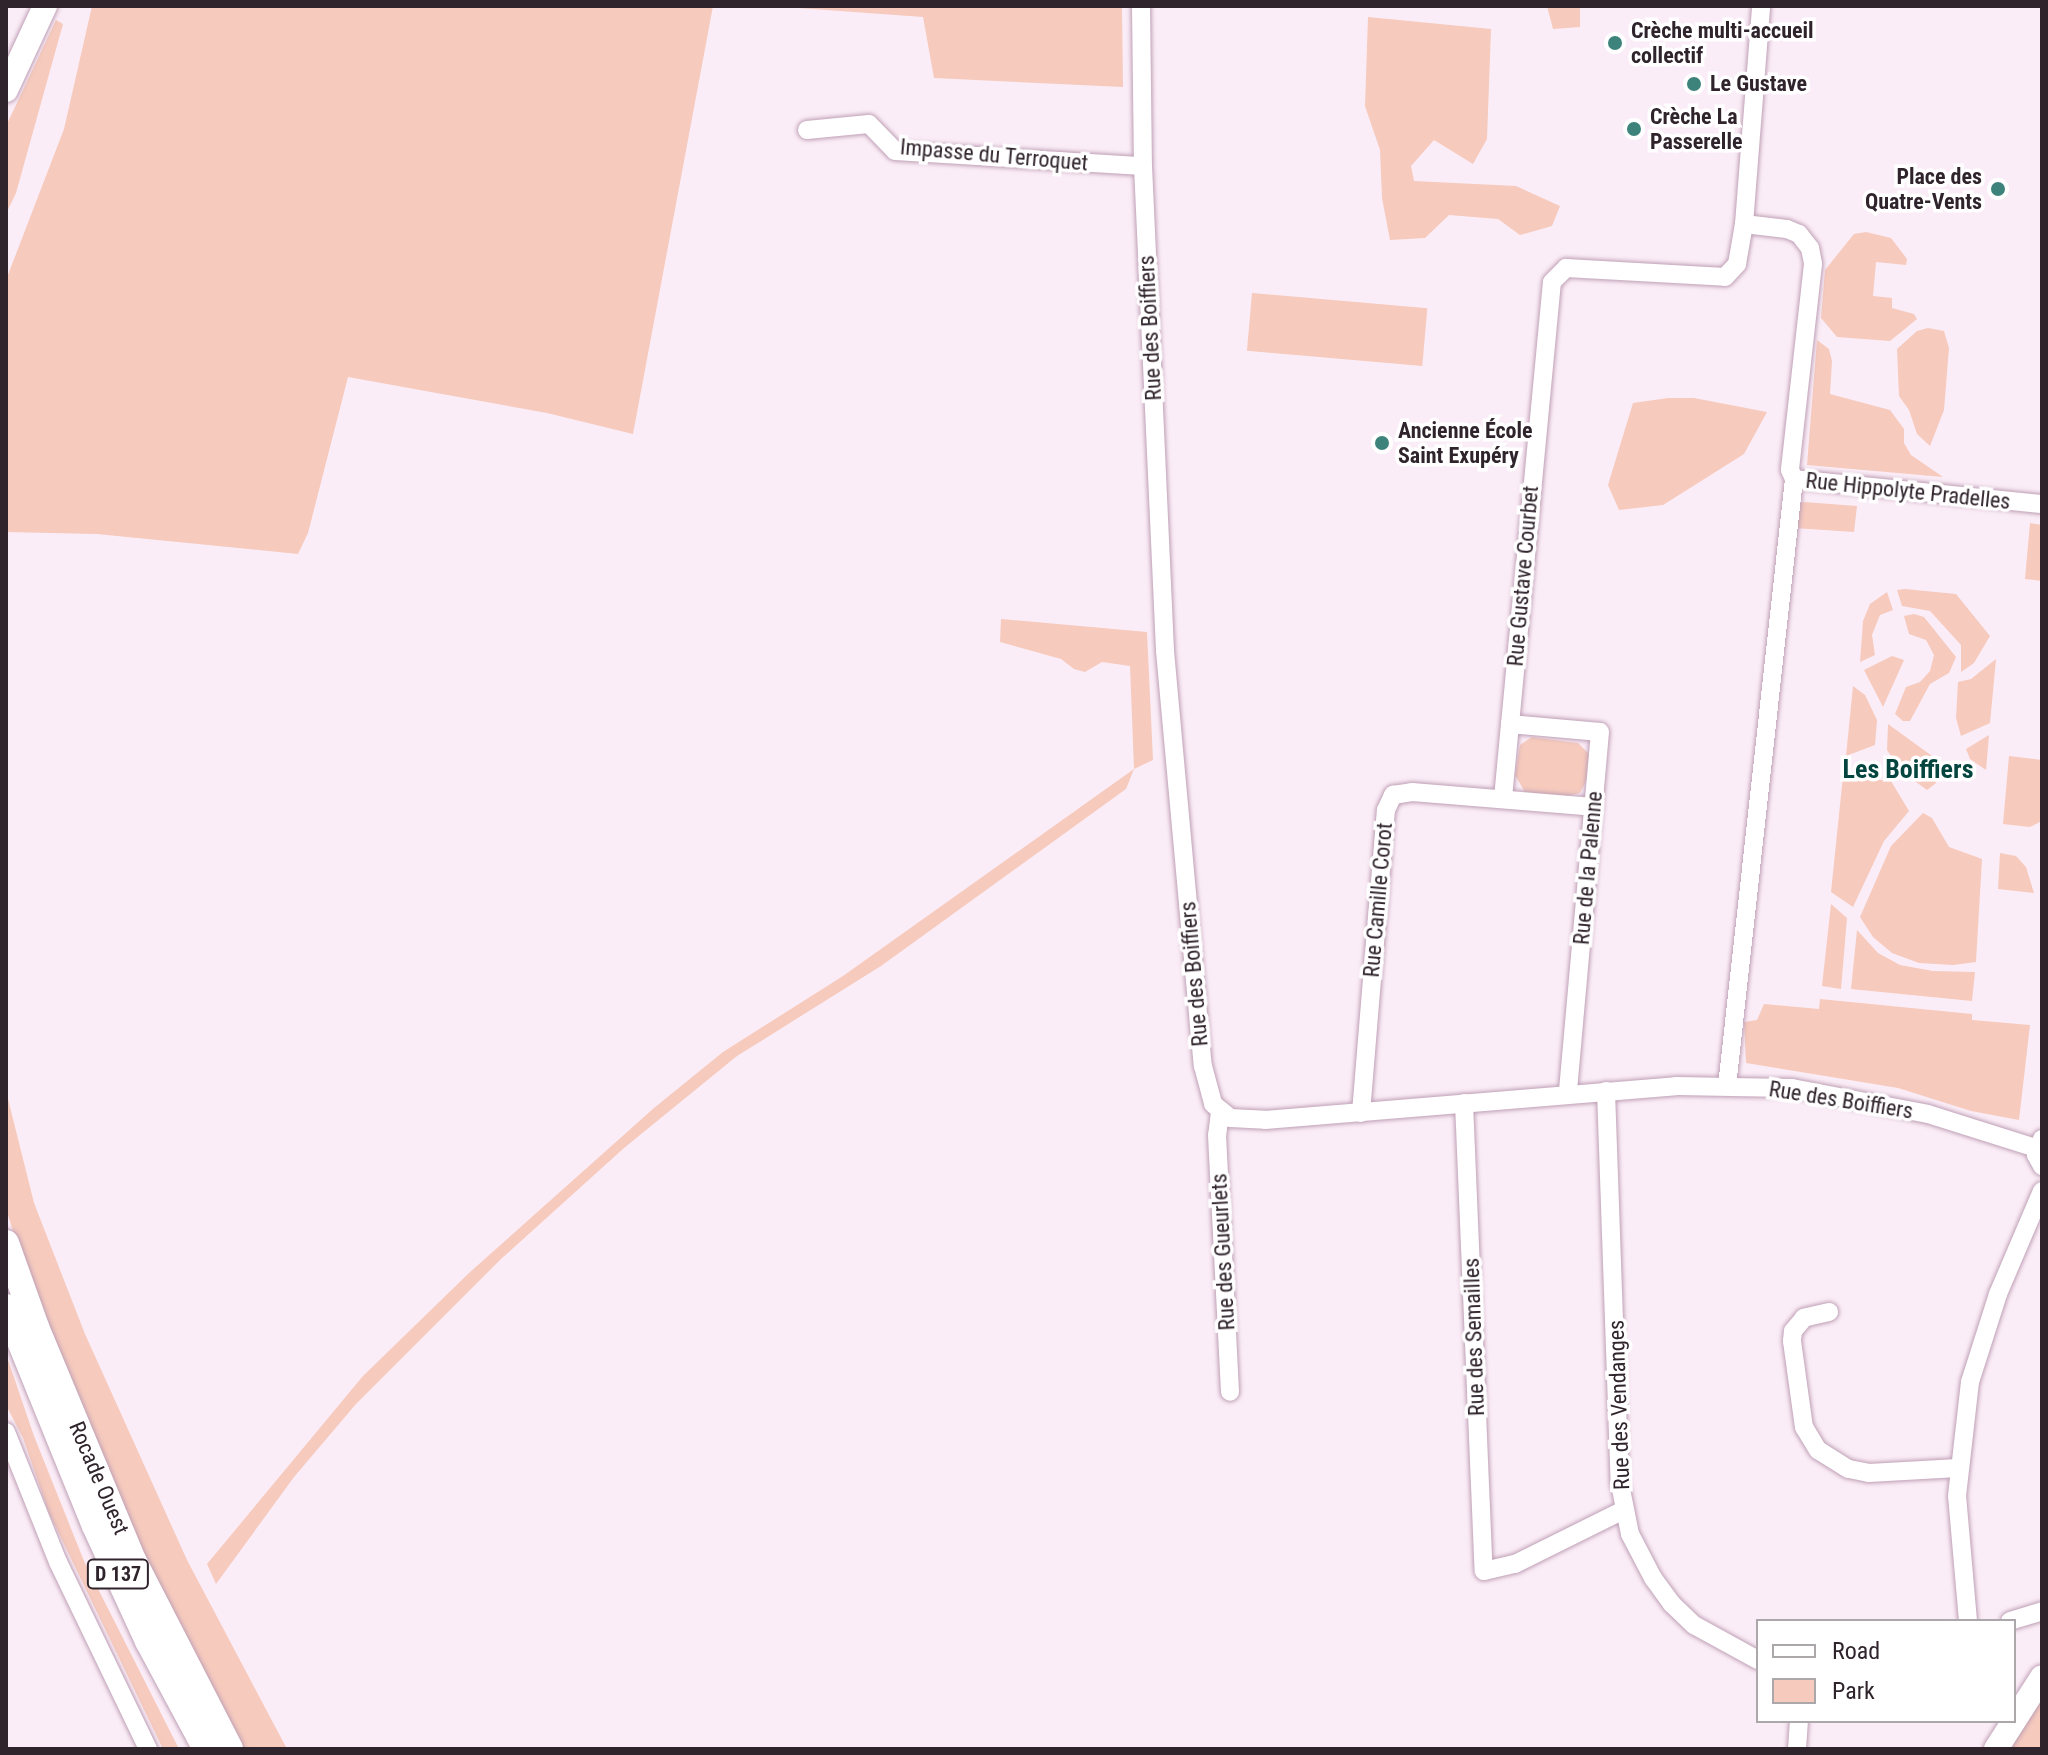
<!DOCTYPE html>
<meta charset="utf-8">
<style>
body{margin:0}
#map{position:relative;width:2048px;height:1755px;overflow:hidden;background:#fbedf7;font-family:"Roboto Condensed",sans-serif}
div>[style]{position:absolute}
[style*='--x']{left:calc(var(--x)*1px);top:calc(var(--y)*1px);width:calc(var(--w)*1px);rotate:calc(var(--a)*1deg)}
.green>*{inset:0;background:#f6cabd;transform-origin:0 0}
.roads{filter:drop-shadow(0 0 2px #bfa0b6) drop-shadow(0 0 2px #bfa0b6)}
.street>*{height:18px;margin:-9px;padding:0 9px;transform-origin:9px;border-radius:9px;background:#fff}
.secondary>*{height:24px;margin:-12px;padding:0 12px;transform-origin:12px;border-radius:12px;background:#fff}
.primary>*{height:26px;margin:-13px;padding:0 13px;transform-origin:13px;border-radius:13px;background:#fff}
.dots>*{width:22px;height:22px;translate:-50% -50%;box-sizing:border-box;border:4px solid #fff;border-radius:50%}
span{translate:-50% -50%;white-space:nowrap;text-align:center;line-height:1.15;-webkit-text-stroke:7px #fff;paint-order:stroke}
.shield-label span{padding:2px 6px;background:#fff;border:2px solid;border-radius:6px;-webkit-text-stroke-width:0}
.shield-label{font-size:20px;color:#30242c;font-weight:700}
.poi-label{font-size:22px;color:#30242c;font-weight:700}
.left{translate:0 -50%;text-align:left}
.right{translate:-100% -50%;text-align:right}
.street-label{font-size:22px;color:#30242c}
.quarter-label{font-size:26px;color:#04453f;font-weight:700}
.frame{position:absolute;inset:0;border:8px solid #30242c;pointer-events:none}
.legend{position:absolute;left:1756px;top:1619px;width:260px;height:104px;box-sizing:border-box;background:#fff;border:2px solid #aca7ab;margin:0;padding:10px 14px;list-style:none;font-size:24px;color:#30242c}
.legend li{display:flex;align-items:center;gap:16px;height:40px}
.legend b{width:40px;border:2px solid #aca7ab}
</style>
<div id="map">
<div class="green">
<div style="clip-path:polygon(92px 6px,713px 6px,633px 434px,547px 413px,348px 377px,308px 533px,298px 554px,97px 534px,6px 532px,6px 280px,64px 129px)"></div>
<div style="clip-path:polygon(771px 6px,1122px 6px,1123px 87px,934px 78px,923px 17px)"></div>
<div style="clip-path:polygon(1547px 6px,1580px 6px,1580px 27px,1553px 29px)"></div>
<div style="clip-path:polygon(1368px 17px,1491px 29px,1487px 139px,1473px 164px,1434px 140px,1411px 166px,1414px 181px,1516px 186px,1560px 206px,1552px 226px,1520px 235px,1498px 219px,1449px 215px,1425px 238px,1390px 240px,1382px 198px,1380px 150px,1365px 106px)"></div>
<div style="clip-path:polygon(56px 20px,63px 24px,16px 193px,6px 214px,6px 126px)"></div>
<div style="clip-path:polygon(1866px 232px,1891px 238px,1907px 259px,1906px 265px,1876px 262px,1873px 296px,1892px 298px,1892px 308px,1914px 314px,1917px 319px,1890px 341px,1837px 337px,1821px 318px,1825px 270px,1854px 234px)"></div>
<div style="left:1252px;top:293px;width:176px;height:58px;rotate:5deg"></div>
<div style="clip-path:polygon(1928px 328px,1944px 331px,1949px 348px,1944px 410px,1930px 446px,1917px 434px,1909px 410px,1899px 396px,1897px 349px,1917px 331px)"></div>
<div style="clip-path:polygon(1817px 340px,1829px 349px,1832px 361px,1830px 394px,1890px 410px,1904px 429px,1904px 443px,1911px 455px,1943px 477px,1807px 465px)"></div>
<div style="clip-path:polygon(1668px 398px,1694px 398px,1767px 412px,1744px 454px,1663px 505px,1619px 510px,1608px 485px,1633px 403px)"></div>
<div style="clip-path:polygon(1804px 502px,1857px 506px,1854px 532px,1794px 528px,1797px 504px)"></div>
<div style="clip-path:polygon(2030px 523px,2042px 525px,2042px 581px,2025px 579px)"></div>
<div style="clip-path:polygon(1905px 589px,1956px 594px,1990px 636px,1974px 663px,1961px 672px,1961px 645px,1930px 611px,1902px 606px,1897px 590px)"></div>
<div style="clip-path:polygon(1887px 592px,1893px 610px,1880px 615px,1872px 635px,1875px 655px,1860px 662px,1863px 621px,1870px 604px)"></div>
<div style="clip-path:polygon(1914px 614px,1924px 617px,1956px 657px,1949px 673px,1930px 684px,1910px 721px,1903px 721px,1895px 714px,1906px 687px,1920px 682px,1930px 671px,1934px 655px,1926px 640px,1909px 634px,1904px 616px)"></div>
<div style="clip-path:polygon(1001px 619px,1147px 632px,1153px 760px,1134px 769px,1126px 789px,881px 966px,737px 1056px,624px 1148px,501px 1259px,356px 1404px,294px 1477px,216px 1584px,207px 1564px,363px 1376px,469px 1273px,654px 1108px,723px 1052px,843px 976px,1134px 769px,1130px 666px,1102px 662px,1085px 672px,1074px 669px,1061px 659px,1000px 642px)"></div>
<div style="clip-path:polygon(1892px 656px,1904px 660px,1883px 707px,1864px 670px)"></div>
<div style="clip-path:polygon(1996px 659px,1990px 723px,1961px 736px,1956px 718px,1958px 682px,1971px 679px)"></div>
<div style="clip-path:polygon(1853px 686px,1865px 695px,1877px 720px,1875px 745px,1846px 756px)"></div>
<div style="clip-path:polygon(1888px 724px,1932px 756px,1936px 783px,1927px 790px,1901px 771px,1887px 750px)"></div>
<div style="clip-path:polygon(1989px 735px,1986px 770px,1970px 759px,1966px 749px)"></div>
<div style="clip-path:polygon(1532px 737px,1578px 743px,1589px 754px,1589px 776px,1580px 793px,1563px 797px,1525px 792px,1515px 775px,1520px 745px)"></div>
<div style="clip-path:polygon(2009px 756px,2042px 760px,2042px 821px,2030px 827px,2003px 824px)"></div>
<div style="clip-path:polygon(1843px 776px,1891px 781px,1909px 811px,1884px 841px,1853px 907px,1831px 892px)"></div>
<div style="clip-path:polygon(1923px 813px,1932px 818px,1949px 847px,1982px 859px,1976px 962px,1953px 965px,1919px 963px,1892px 953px,1873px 937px,1860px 917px,1891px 846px)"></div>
<div style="clip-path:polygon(2000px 853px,2016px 856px,2026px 867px,2034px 893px,1998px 889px)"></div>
<div style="clip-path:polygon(1831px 904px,1847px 918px,1841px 989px,1822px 986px)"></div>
<div style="clip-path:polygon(1857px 930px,1878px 953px,1900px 965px,1933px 971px,1975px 972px,1972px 1001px,1851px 989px)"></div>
<div style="clip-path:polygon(1820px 999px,1972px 1014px,1972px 1020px,2030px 1025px,2019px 1120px,1971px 1111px,1898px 1088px,1746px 1063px,1744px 1022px,1757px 1020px,1764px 1004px,1819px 1009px)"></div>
<div style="clip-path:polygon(6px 1091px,34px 1203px,85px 1334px,187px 1560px,287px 1749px,242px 1749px,130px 1528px,47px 1336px,6px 1209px)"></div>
<div style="clip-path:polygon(6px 1354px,34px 1436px,84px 1561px,179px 1749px,163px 1749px,49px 1513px,23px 1438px,6px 1405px)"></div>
<div style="clip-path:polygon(2042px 1681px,2042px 1749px,2007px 1749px)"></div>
</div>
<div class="roads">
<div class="street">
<div style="--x:1141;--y:6;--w:160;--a:89.3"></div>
<div style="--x:1143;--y:166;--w:485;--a:87.4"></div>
<div style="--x:1165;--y:651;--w:417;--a:84.8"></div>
<div style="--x:1203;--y:1066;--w:39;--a:75"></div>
<div style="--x:1213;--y:1104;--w:22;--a:39"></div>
<div style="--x:1230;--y:1118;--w:35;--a:3"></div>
<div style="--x:1265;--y:1120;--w:412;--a:-4.7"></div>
<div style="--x:1676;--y:1086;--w:116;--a:1"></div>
<div style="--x:1792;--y:1088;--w:138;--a:10.8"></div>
<div style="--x:1928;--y:1114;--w:113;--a:17.5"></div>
<div style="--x:807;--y:130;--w:62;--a:-5.5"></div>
<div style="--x:869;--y:124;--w:37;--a:46"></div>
<div style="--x:895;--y:151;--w:248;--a:3.5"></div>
<div style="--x:1744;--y:224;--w:43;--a:6.6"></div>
<div style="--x:1787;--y:229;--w:13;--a:23"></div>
<div style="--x:1799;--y:234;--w:18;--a:52"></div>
<div style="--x:1810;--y:248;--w:16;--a:79"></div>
<div style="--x:1813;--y:264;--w:207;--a:96.4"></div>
<div style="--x:1790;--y:470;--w:10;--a:66"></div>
<div style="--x:1794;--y:479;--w:249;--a:5.8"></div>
<div style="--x:1510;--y:724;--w:90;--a:5.1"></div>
<div style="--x:1600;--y:732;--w:363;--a:95.1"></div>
<div style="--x:1503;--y:798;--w:518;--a:-84.58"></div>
<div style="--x:1552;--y:282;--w:20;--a:-45"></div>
<div style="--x:1566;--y:268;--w:159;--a:3.2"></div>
<div style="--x:1725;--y:277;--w:18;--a:-47"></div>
<div style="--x:1737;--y:264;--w:41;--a:-80.1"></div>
<div style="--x:1744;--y:224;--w:219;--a:-85.5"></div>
<div style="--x:1727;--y:1086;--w:611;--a:-83.7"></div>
<div style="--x:1606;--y:1091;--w:393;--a:88"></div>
<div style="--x:1620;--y:1484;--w:51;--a:78.7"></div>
<div style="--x:1630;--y:1534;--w:50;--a:62.4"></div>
<div style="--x:1653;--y:1578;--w:32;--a:54"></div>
<div style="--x:1672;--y:1604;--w:30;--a:44"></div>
<div style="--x:1694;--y:1625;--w:73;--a:28.7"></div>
<div style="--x:1464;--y:1103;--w:468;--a:87.6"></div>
<div style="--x:1484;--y:1571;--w:32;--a:-13"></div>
<div style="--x:1515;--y:1564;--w:122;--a:-26.4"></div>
<div style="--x:1220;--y:1112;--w:23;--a:97"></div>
<div style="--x:1217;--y:1135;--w:257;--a:87.1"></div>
<div style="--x:1361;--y:1113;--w:304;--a:-85.3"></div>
<div style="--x:1386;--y:810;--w:17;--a:-65"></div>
<div style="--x:1393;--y:795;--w:19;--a:-9"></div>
<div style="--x:1412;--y:792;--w:182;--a:4.7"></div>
<div style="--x:2042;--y:1139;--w:17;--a:111"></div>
<div style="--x:2036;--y:1155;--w:13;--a:61"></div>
<div style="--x:1829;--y:1312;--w:26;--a:167"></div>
<div style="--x:1804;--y:1318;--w:17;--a:130"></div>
<div style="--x:1793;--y:1331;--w:10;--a:96"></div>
<div style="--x:1792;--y:1341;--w:87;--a:82.1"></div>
<div style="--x:1804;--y:1427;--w:27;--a:59"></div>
<div style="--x:1818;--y:1450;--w:36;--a:32"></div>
<div style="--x:1849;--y:1469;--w:20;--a:11"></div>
<div style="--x:1869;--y:1473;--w:89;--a:-3.2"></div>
<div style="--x:6;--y:1432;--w:140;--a:68.2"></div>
<div style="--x:58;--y:1562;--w:208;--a:64.3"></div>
<div style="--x:1968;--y:1621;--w:125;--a:-95"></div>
<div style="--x:1957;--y:1496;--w:115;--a:-83.5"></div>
<div style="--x:1970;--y:1382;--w:92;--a:-72.3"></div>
<div style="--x:1998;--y:1294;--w:112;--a:-66.9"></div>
<div style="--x:2010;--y:1621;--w:34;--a:-17"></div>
<div style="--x:1797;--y:1749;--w:28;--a:-86"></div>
</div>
<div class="secondary">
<div style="--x:6;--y:90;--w:93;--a:-65.1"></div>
<div style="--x:1996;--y:1749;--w:85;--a:-57.4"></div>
</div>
<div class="primary">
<div style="--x:6;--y:1243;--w:89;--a:70.3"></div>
<div style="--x:36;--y:1327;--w:252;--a:67.4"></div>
<div style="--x:133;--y:1560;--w:212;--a:62.8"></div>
<div style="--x:6;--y:1307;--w:236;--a:67.9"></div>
<div style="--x:95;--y:1526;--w:127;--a:65.3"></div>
<div style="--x:148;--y:1641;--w:123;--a:61.8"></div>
</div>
</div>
<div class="dots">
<div style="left:1615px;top:43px;background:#3d837b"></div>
<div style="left:1694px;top:84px;background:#3d837b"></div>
<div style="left:1634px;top:129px;background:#3d837b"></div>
<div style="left:1998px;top:189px;background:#3d837b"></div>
<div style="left:1382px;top:443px;background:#3d837b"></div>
</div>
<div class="shield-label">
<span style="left:118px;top:1574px">D 137</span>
</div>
<div class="poi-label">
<span class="left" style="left:1631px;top:43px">Crèche multi-accueil<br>collectif</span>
<span class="left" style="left:1710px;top:84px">Le Gustave</span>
<span class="left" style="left:1650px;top:129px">Crèche La<br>Passerelle</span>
<span class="right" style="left:1982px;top:189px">Place des<br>Quatre-Vents</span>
<span class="left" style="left:1398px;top:443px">Ancienne École<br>Saint Exupéry</span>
</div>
<div class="street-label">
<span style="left:994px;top:155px;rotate:5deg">Impasse du Terroquet</span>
<span style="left:1150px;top:328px;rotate:-93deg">Rue des Boiffiers</span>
<span style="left:1908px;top:491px;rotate:6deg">Rue Hippolyte Pradelles</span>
<span style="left:1523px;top:576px;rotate:-85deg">Rue Gustave Courbet</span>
<span style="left:1588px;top:868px;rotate:-85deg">Rue de la Palenne</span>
<span style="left:1378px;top:900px;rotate:-85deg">Rue Camille Corot</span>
<span style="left:1194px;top:974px;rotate:-95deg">Rue des Boiffiers</span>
<span style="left:1841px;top:1100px;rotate:9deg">Rue des Boiffiers</span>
<span style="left:1223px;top:1252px;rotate:-93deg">Rue des Gueurlets</span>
<span style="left:1474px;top:1337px;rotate:-92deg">Rue des Semailles</span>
<span style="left:1619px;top:1405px;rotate:-92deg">Rue des Vendanges</span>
<span style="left:99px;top:1478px;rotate:67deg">Rocade Ouest</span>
</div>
<div class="quarter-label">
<span style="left:1908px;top:770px">Les Boiffiers</span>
</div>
<div class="frame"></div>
<ul class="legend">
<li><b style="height:10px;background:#fff"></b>Road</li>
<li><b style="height:22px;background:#f6cabd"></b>Park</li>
</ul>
</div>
